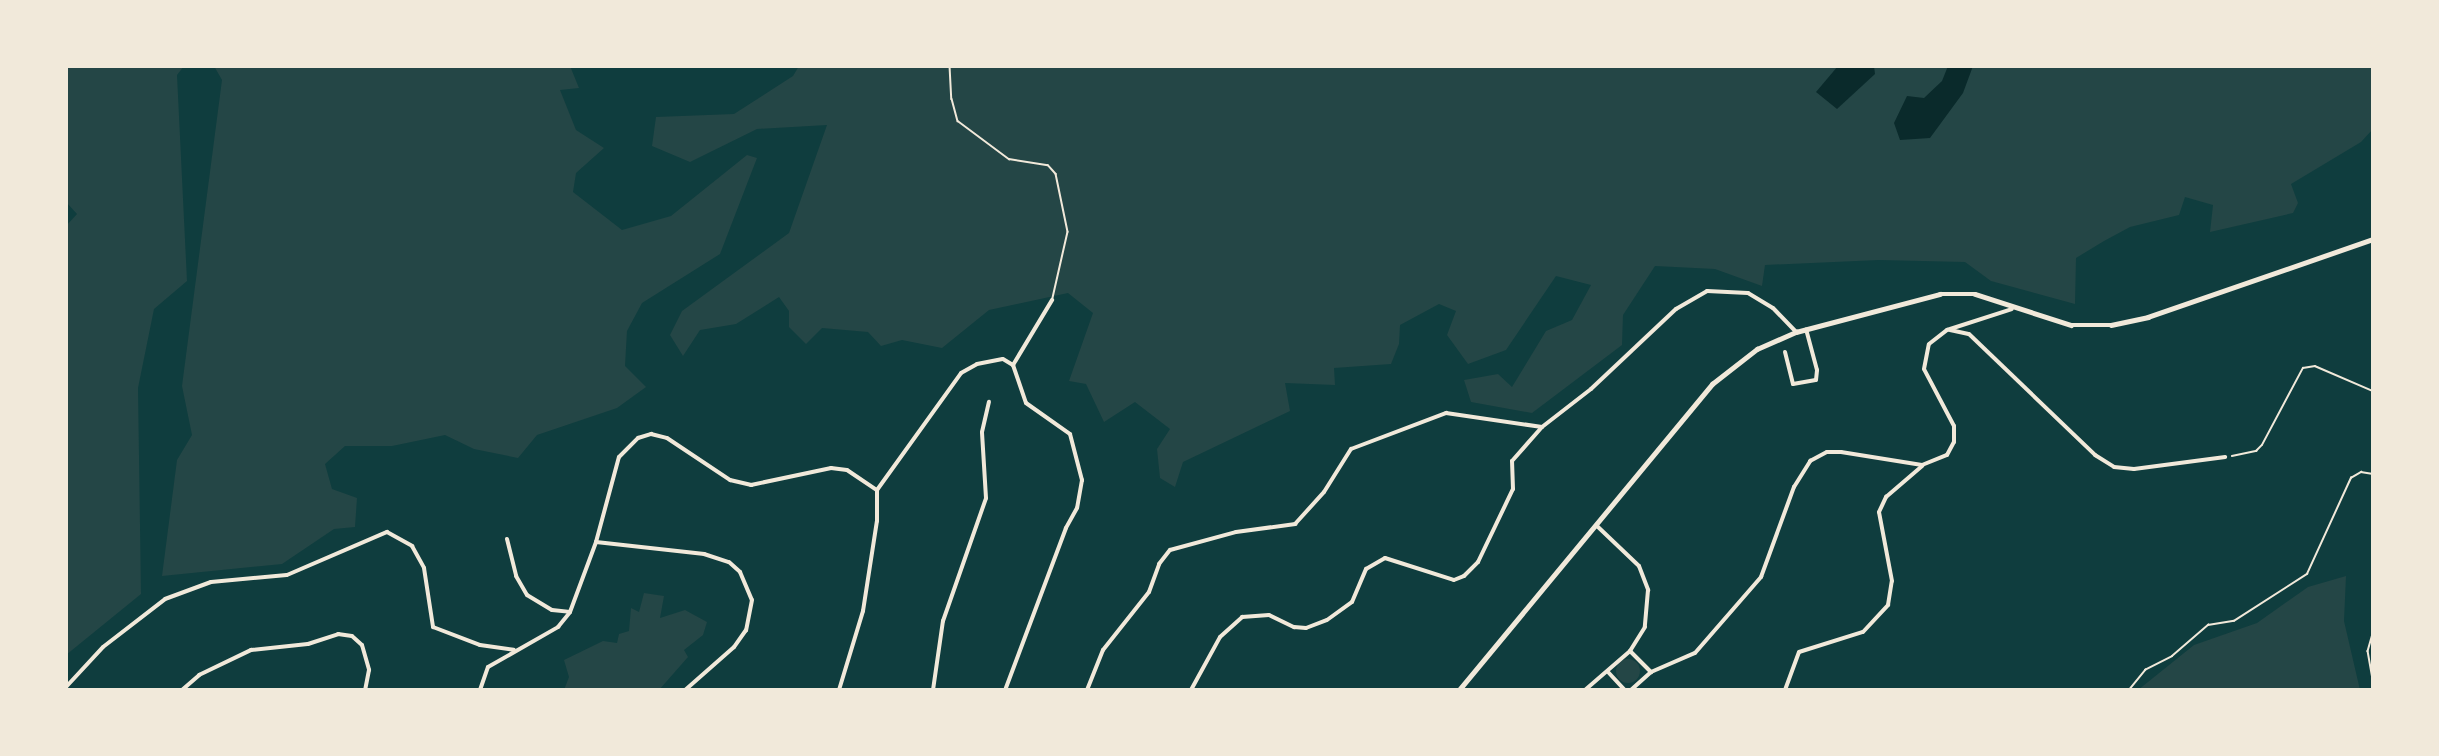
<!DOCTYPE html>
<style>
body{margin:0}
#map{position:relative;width:2439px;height:756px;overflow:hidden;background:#0f3d3e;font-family:"Crimson Pro",serif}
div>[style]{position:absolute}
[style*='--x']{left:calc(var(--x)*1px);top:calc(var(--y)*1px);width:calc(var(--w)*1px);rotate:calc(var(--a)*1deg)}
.green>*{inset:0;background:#244646}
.round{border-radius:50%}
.water>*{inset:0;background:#0a2a2b}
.path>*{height:1.5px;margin:-0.75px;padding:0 0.75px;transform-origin:0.75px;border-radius:0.75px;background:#f1e9da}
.service>*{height:1.5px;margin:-0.75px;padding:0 0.75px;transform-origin:0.75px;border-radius:0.75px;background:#f1e9da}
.minor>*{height:4px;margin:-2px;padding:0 2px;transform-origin:2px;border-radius:2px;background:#f1e9da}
.tertiary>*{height:4.5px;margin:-2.25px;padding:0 2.25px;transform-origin:2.25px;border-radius:2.25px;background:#f1e9da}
span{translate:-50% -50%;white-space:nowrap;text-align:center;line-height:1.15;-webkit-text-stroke:6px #f1e9da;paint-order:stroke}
.frame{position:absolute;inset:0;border:68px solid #f1e9da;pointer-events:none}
</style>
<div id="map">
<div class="green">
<div style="clip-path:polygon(66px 66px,184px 66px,177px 75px,187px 281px,154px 309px,138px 388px,141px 594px,66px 655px,66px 226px,77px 214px,66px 202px)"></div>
<div style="clip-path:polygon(214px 66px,570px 66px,579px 88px,560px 90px,576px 130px,604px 148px,576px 173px,573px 192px,622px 230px,671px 216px,747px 155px,757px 158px,720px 254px,642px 303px,627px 331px,625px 366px,646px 387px,617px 408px,537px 435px,518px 458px,474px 449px,445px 435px,392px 446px,345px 446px,325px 464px,332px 489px,357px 498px,355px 527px,334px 529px,282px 564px,162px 576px,177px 460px,192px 435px,182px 386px,222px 80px)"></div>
<div style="clip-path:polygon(799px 66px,2373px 66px,2373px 129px,2361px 142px,2291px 184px,2298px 203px,2293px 213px,2210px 232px,2213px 205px,2185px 197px,2179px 215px,2130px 227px,2104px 241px,2076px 258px,2075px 304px,1991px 281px,1965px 262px,1879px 260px,1765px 265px,1762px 286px,1715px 269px,1655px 266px,1623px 315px,1622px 345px,1532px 413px,1471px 402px,1464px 380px,1498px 374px,1512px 387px,1546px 331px,1572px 320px,1591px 285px,1556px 276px,1506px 350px,1468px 364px,1447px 335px,1456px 311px,1439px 304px,1400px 325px,1399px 344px,1391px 364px,1334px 368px,1335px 385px,1285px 383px,1290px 411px,1183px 462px,1175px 487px,1160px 478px,1157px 449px,1170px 429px,1135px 402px,1104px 422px,1086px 384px,1069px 381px,1093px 313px,1068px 293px,989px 310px,942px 348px,902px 340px,881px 346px,868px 332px,822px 328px,806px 344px,789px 327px,789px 311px,779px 297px,736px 324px,700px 330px,683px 356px,670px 335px,682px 311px,789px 233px,827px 125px,757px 129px,690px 162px,652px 146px,656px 117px,734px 114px,793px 76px)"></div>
<div style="clip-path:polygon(2346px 576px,2344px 621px,2360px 690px,2138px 690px,2194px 645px,2257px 623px,2308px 587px)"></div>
<div style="clip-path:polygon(644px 593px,664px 596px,660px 618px,685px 610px,707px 622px,703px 635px,684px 650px,688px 657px,659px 690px,564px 690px,569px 677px,564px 660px,603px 641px,617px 643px,619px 634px,629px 631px,631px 608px,639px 612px)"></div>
<div class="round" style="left:1616px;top:659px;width:24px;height:24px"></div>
</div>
<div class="water">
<div style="clip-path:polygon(1838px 66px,1874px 66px,1875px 74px,1837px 109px,1816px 92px)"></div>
<div style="clip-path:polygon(1948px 66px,1973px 66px,1963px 93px,1930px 138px,1900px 140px,1894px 123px,1907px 96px,1924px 98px,1942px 81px)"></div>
</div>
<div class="path">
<div style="--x:2232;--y:456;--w:25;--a:-12"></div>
<div style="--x:2256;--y:451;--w:8;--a:-45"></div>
<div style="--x:2262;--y:445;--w:87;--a:-62"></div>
<div style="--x:2303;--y:368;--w:12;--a:-9"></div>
<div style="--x:2315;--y:366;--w:63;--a:23.3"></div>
<div style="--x:2373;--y:634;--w:18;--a:106"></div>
<div style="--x:2368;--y:651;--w:27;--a:80"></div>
<div style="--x:2129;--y:690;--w:26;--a:-51"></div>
<div style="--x:2145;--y:670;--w:30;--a:-27"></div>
<div style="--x:2172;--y:656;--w:48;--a:-40.7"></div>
<div style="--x:2208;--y:625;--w:26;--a:-9"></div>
<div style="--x:2234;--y:621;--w:87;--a:-32.8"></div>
<div style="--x:2307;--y:574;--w:106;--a:-65.4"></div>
<div style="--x:2351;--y:478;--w:12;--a:-31"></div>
<div style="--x:2361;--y:472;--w:12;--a:9"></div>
</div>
<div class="service">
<div style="--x:950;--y:66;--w:33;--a:87"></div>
<div style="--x:952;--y:99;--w:23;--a:75"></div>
<div style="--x:958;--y:121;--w:64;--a:36.7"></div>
<div style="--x:1009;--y:159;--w:39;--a:9"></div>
<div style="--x:1048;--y:165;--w:12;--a:48"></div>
<div style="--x:1056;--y:174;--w:59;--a:78.3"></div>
<div style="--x:1068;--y:232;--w:68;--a:102.8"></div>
</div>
<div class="minor">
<div style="--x:1950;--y:330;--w:19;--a:12"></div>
<div style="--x:1969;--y:334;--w:175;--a:43.8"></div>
<div style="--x:2095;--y:455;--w:22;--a:32"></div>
<div style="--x:2114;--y:467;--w:20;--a:6"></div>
<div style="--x:2134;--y:469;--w:92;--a:-7.5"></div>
<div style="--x:1785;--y:352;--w:33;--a:76"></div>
<div style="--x:1793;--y:384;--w:23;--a:-10"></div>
<div style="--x:1816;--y:380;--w:10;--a:-84"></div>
<div style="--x:1817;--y:370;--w:42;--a:-105"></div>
<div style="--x:1013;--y:365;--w:76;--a:-59"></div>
<div style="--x:1597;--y:526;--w:58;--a:43.6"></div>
<div style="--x:1639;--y:566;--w:26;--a:69"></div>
<div style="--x:1648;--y:590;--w:37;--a:95"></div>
<div style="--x:1645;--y:627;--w:28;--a:122"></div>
<div style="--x:507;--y:539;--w:38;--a:76"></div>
<div style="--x:516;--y:576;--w:22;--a:60"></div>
<div style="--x:527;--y:595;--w:29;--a:31"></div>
<div style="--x:552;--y:610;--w:18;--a:6"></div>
<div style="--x:596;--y:542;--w:109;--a:6.3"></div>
<div style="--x:704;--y:554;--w:26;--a:18"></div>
<div style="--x:729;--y:562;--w:15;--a:42"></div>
<div style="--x:740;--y:572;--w:30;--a:67"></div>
<div style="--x:752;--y:600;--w:31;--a:101"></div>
<div style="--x:746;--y:630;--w:21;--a:125"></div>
<div style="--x:734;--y:647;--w:65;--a:138.7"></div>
<div style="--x:1608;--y:672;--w:25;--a:47"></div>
<div style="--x:1651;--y:672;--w:48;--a:-23.4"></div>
<div style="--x:1695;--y:653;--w:101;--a:-49"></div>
<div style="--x:1761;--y:577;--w:96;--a:-69.9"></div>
<div style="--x:1794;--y:487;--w:31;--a:-58"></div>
<div style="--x:1810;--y:461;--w:19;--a:-28"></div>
<div style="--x:1827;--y:452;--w:14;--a:0"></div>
<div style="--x:1841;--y:452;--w:82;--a:9.1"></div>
<div style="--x:1922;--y:465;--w:27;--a:-22"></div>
<div style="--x:1947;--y:455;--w:15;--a:-62"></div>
<div style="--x:1954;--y:442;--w:16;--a:-90"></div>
<div style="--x:1954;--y:426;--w:64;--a:-117.8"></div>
<div style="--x:1924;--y:369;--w:25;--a:-79"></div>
<div style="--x:1929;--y:344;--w:23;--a:-38"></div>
<div style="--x:1947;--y:330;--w:68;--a:-17.9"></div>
<div style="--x:66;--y:687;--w:54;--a:-47.2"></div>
<div style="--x:103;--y:647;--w:78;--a:-37.7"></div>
<div style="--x:165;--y:599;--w:49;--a:-20.3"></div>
<div style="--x:211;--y:582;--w:76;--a:-5.3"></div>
<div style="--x:287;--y:575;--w:109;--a:-23.3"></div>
<div style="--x:387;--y:532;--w:29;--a:29"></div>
<div style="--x:412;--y:546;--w:25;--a:61"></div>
<div style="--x:424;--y:568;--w:60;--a:81.3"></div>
<div style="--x:433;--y:627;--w:50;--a:21"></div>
<div style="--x:480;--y:645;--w:34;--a:8"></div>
<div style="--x:182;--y:690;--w:23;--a:-41"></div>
<div style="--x:199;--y:675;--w:58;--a:-25.7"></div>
<div style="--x:251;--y:650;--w:57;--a:-6"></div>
<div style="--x:308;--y:644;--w:32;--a:-18"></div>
<div style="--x:338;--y:634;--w:14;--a:8"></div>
<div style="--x:352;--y:636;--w:13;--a:42"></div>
<div style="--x:362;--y:645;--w:26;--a:74"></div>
<div style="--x:369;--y:670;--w:20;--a:101"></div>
<div style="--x:480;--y:690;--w:24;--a:-71"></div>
<div style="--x:488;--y:667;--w:81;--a:-29.7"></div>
<div style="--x:558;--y:627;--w:19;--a:-51"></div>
<div style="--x:570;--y:612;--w:75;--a:-69.6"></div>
<div style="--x:596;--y:542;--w:88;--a:-74.9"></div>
<div style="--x:619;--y:457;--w:27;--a:-45"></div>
<div style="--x:638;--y:438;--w:14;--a:-17"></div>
<div style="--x:651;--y:434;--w:16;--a:14"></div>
<div style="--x:667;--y:438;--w:76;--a:33.7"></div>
<div style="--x:730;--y:480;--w:22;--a:13"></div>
<div style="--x:751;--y:485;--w:82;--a:-12"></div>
<div style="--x:831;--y:468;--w:16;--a:7"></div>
<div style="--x:847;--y:470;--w:36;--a:34"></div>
<div style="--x:839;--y:690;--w:83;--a:-73.1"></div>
<div style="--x:863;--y:611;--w:91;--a:-81.2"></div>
<div style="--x:877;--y:521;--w:31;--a:-90"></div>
<div style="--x:877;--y:490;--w:144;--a:-54.3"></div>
<div style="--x:961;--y:373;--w:18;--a:-29"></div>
<div style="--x:977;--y:364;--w:26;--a:-11"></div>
<div style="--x:1003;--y:359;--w:12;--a:31"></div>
<div style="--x:1013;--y:365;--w:40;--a:71.1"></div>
<div style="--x:1026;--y:403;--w:54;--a:35.2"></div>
<div style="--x:1070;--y:434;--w:48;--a:75.4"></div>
<div style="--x:1082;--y:480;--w:28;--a:100"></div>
<div style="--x:1077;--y:508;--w:23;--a:119"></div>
<div style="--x:1066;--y:528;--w:173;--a:110.6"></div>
<div style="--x:933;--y:690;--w:70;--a:-81.8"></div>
<div style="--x:943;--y:621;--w:130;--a:-70.7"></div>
<div style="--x:986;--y:498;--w:66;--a:-93.5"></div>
<div style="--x:982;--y:432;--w:31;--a:-77"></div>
<div style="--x:1087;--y:690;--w:43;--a:-68.2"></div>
<div style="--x:1103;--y:650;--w:74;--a:-51.6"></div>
<div style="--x:1149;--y:592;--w:30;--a:-70"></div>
<div style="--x:1159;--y:564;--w:18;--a:-52"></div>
<div style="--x:1170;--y:550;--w:68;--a:-15.3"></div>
<div style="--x:1236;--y:532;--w:60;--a:-7.7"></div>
<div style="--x:1295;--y:524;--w:43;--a:-47.8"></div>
<div style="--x:1324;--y:492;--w:51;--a:-57.9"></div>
<div style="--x:1351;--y:449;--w:102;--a:-20.8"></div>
<div style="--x:1446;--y:413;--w:97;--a:8.3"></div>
<div style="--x:1542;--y:427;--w:62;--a:-37.8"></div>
<div style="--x:1591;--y:389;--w:117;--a:-43.3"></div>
<div style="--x:1676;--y:309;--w:36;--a:-30"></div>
<div style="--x:1707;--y:291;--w:41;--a:2.8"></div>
<div style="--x:1748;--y:293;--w:29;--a:31"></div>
<div style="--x:1773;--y:308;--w:33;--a:46"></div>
<div style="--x:1191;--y:690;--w:60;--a:-61.3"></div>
<div style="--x:1220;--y:637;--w:30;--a:-42"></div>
<div style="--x:1242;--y:617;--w:27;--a:-4"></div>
<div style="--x:1269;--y:615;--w:28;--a:26"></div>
<div style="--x:1294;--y:627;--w:12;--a:5"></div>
<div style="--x:1306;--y:628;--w:22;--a:-21"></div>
<div style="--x:1327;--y:620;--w:31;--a:-36"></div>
<div style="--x:1352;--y:602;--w:36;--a:-67"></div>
<div style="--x:1366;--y:569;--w:22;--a:-30"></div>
<div style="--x:1385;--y:558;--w:72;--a:17.7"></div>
<div style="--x:1454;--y:580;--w:11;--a:-22"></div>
<div style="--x:1464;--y:576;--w:20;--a:-45"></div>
<div style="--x:1478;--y:562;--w:81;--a:-64.4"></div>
<div style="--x:1513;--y:489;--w:28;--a:-92"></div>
<div style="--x:1512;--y:461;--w:45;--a:-48.6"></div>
<div style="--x:1385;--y:690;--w:29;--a:0"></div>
<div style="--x:1585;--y:690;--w:60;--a:-40.9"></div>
<div style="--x:1630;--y:651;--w:30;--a:45"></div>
<div style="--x:1651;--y:672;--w:27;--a:138"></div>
<div style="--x:1785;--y:690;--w:40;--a:-69.8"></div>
<div style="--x:1799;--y:652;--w:67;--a:-17.4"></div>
<div style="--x:1863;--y:632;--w:37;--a:-47"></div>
<div style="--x:1888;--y:605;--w:24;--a:-81"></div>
<div style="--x:1892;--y:581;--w:70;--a:-100.7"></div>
<div style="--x:1879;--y:512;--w:17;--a:-65"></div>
<div style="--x:1886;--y:497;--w:48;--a:-40.7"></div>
</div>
<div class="tertiary">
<div style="--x:1459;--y:690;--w:397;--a:-50.4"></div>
<div style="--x:1712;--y:384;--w:57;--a:-37.9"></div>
<div style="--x:1757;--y:349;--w:43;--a:-23.6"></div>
<div style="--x:1796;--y:332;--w:149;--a:-14.8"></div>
<div style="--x:1940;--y:294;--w:35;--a:0"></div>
<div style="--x:1975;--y:294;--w:101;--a:17.9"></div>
<div style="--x:2071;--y:325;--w:40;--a:0"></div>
<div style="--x:2111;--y:325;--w:38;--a:-12"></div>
<div style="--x:2148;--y:317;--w:238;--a:-19.1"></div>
</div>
<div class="frame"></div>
</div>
